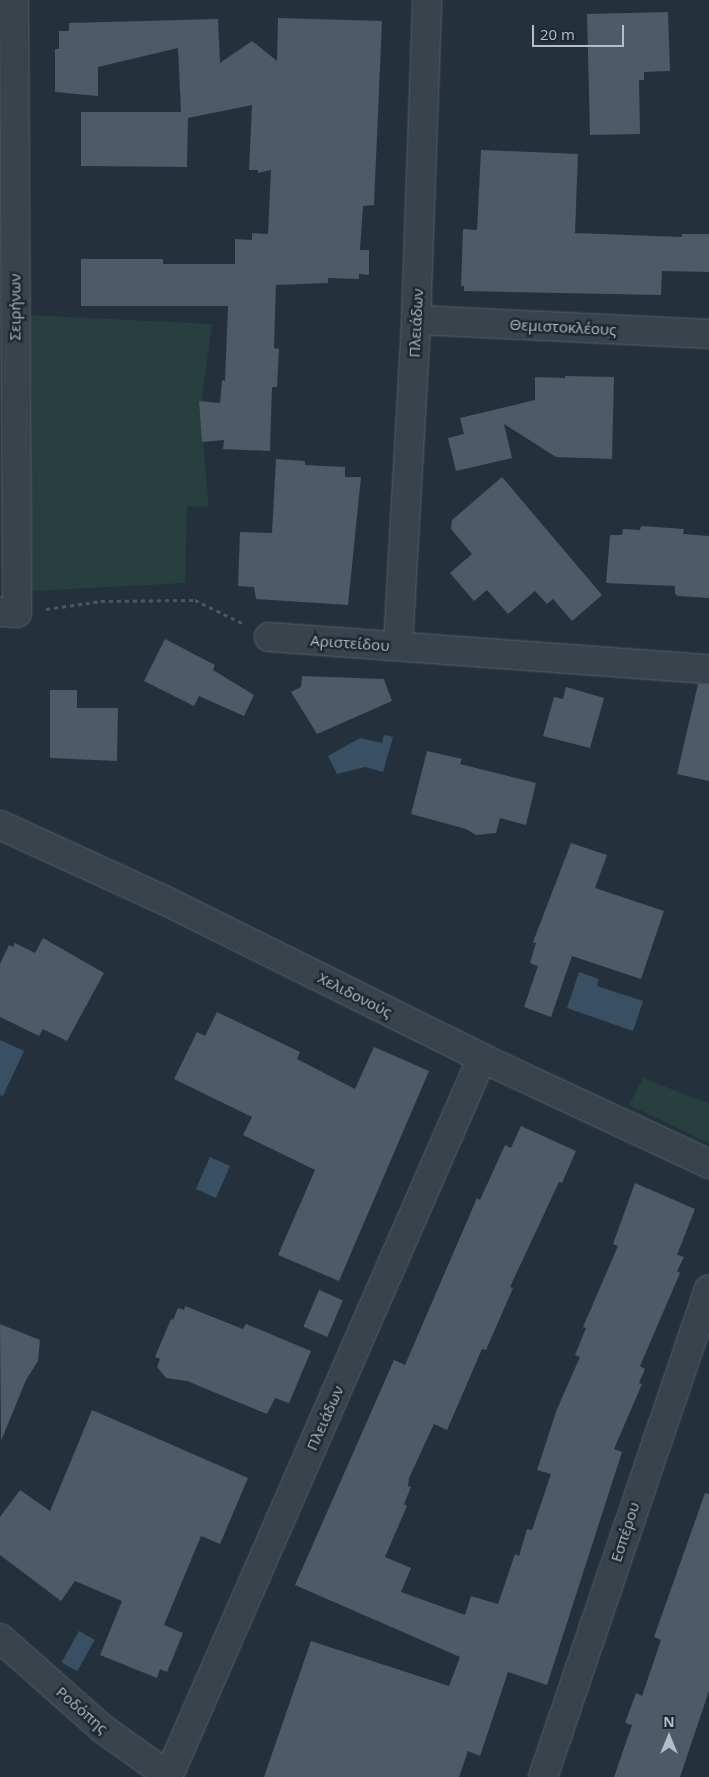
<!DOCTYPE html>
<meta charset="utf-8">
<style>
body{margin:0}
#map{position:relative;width:709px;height:1777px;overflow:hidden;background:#24313c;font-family:"Open Sans",sans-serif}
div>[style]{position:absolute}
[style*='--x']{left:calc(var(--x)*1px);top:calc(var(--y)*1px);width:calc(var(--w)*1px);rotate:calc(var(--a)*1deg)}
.green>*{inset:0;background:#273f3e}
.water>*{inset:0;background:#394f63;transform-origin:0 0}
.building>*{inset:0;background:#4d5a67;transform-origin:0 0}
.path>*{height:3px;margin-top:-1.5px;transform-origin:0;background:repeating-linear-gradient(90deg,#465b5c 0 4px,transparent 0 8px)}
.roads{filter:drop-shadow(0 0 1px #56606a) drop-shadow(0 0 1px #56606a)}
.minor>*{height:28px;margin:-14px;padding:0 14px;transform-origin:14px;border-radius:14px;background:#38434c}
span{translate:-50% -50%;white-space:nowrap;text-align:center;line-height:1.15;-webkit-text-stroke:5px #1d2831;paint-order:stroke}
.street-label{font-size:15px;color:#b4bdc8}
.north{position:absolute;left:644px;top:1712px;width:50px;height:50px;-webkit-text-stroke:4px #1d2831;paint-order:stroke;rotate:0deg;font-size:14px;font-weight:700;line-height:20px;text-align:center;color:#b4bdc8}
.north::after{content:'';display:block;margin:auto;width:18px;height:22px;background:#b4bdc8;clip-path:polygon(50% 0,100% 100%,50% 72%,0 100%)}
.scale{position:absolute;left:532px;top:25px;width:92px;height:22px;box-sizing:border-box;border:2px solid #b4bdc8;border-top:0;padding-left:6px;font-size:15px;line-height:18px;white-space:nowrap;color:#b4bdc8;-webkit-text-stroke:4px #1d2831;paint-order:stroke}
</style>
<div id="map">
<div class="green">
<div style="clip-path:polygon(31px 315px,212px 324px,200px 412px,209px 507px,187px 506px,185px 583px,32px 591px)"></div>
<div style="clip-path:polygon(643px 1078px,709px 1104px,709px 1143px,629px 1105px)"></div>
</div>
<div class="water">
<div style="clip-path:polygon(384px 735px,393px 737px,383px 772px,365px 767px,337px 774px,328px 756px,360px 738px,382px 743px)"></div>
<div style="clip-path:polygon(579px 972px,599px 979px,597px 986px,643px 1001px,633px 1031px,567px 1008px)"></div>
<div style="clip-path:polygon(0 1040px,24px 1051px,3px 1096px,0 1095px)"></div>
<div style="left:210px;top:1157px;width:22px;height:35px;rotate:24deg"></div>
<div style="left:79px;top:1631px;width:18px;height:36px;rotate:29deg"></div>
</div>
<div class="building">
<div style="clip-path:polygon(668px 12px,670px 71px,644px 72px,644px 80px,639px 80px,640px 134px,590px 135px,587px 14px)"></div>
<div style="clip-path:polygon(278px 18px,382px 21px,374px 205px,363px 206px,360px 250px,369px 250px,369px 275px,359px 274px,359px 279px,328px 278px,328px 283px,276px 285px,274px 348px,279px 349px,277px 387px,272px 387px,270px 451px,223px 449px,224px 440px,202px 442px,199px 401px,220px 403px,222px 380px,225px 381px,228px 306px,81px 306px,81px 259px,163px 259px,163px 264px,235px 264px,235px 239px,252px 240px,252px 233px,268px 234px,271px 170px,258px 173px,258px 170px,249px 170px,252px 105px,188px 118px,187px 167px,81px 166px,81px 112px,181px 112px,178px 48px,98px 67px,98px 96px,55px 92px,55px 49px,59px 49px,59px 31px,69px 31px,69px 23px,218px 19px,220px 63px,252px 41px,277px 61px)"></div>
<div style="clip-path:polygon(481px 150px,578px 154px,575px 233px,682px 237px,682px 234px,709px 234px,709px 272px,662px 271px,661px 295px,464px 291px,464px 286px,461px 286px,463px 229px,477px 230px)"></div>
<div style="clip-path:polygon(565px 376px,614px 377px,612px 459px,556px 457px,504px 424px,512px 458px,456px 471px,448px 438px,464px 434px,460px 418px,535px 400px,535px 377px,565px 378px)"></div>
<div style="clip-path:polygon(276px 459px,305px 461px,305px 465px,345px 467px,345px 477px,361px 477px,348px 605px,256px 599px,254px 587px,238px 586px,240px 532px,272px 533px)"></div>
<div style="clip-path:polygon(502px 477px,602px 595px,572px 621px,553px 599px,547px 604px,535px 591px,508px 614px,487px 590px,474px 601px,450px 573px,472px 554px,451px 529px,452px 520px)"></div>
<div style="clip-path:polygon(641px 526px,684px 529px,683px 534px,709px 536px,709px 598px,678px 596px,675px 594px,675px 586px,606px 583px,610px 535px,622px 535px,623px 529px,640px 530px)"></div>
<div style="clip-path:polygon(165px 639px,215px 665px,213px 670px,254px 695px,244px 716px,199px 696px,194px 706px,144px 681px)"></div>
<div style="clip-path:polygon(302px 676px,384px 679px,392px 701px,317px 734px,291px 692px,301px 687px)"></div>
<div style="clip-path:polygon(698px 684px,709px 684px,709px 781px,677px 774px)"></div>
<div style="clip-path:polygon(566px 687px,604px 698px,590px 748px,543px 736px,554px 697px,563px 699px)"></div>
<div style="clip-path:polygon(50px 690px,77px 690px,77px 708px,118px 708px,117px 761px,50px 758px)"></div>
<div style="clip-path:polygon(427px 751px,462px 759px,460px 764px,536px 783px,526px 825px,500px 818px,496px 833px,476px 835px,466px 829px,411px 814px)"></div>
<div style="clip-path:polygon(571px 843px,607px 855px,595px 888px,664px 911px,641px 979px,572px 956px,551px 1017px,524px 1007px,538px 966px,530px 963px,536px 943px,533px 942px)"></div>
<div style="clip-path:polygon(43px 938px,104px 973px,67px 1041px,43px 1029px,39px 1036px,0 1017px,0 964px,9px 945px,13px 947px,15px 943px,35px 953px)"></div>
<div style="clip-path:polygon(217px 1012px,300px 1052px,297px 1059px,355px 1089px,374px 1047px,429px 1071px,339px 1281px,278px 1255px,315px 1170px,243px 1135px,252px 1117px,174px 1079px,197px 1032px,205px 1036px)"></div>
<div style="clip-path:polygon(521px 1126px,576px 1151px,562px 1183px,559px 1182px,510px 1287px,513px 1288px,486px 1350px,482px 1349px,447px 1430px,434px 1424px,409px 1478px,408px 1486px,411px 1487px,404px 1504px,407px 1506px,385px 1557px,411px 1568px,401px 1592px,465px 1615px,471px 1596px,498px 1604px,515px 1554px,519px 1556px,527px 1529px,532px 1530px,551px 1474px,537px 1470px,557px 1409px,580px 1357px,575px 1355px,586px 1328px,583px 1327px,618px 1246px,613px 1244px,635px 1183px,695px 1209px,677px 1255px,684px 1257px,677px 1271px,680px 1273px,640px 1366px,645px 1369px,639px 1383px,642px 1384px,614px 1449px,622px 1452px,547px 1685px,508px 1672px,480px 1756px,468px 1751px,459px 1777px,264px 1777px,311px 1641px,449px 1686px,460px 1657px,295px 1585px,394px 1360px,405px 1365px,477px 1198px,480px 1200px,505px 1145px,511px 1148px)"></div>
<div style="left:319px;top:1290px;width:26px;height:40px;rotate:23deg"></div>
<div style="clip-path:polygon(185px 1306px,243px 1329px,246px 1324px,311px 1351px,289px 1403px,275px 1398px,267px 1414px,187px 1381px,166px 1378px,157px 1367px,160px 1359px,155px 1357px,171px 1319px,173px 1320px,178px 1308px,184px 1310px)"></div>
<div style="clip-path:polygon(0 1324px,40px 1340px,38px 1361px,26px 1380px,1px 1441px)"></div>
<div style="clip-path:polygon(92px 1410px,248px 1478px,220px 1544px,201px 1536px,164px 1625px,183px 1633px,167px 1672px,160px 1669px,157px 1678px,100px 1655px,122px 1601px,75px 1581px,61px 1601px,0 1555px,0 1517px,20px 1490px,50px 1511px)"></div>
<div style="clip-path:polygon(705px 1493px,709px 1494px,709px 1691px,680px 1777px,614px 1777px,632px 1725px,625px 1723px,636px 1693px,642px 1696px,661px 1640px,654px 1637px)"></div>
</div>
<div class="path">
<div style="--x:46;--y:609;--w:56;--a:-8.3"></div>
<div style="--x:101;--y:601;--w:94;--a:-0.6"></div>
<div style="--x:195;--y:600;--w:55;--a:26.1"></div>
</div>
<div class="roads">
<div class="minor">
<div style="--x:416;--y:320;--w:293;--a:2.7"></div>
<div style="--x:0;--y:612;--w:17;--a:3"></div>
<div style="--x:17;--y:613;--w:613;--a:-90.28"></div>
<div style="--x:269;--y:637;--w:441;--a:4.2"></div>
<div style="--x:398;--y:646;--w:326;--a:-86.8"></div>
<div style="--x:416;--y:320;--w:320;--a:-88"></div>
<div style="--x:0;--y:825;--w:180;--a:24.6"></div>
<div style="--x:164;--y:900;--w:355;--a:26.4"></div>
<div style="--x:482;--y:1058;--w:251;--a:25"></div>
<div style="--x:0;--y:1638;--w:137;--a:41.5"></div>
<div style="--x:103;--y:1729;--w:81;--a:35.5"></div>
<div style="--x:168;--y:1777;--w:785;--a:-66.41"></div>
<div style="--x:543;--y:1777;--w:515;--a:-71.21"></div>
</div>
</div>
<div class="street-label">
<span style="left:15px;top:307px;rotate:-90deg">Σειρήνων</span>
<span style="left:416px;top:323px;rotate:-87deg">Πλειάδων</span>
<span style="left:563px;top:327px;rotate:3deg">Θεμιστοκλέους</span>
<span style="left:350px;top:643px;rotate:4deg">Αριστείδου</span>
<span style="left:355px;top:995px;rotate:27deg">Χελιδονούς</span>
<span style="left:325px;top:1418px;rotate:-66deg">Πλειάδων</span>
<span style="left:625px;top:1532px;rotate:-72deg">Εσπέρου</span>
<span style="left:82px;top:1710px;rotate:41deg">Ροδόπης</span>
</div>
<div class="north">N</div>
<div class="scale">20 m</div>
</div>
